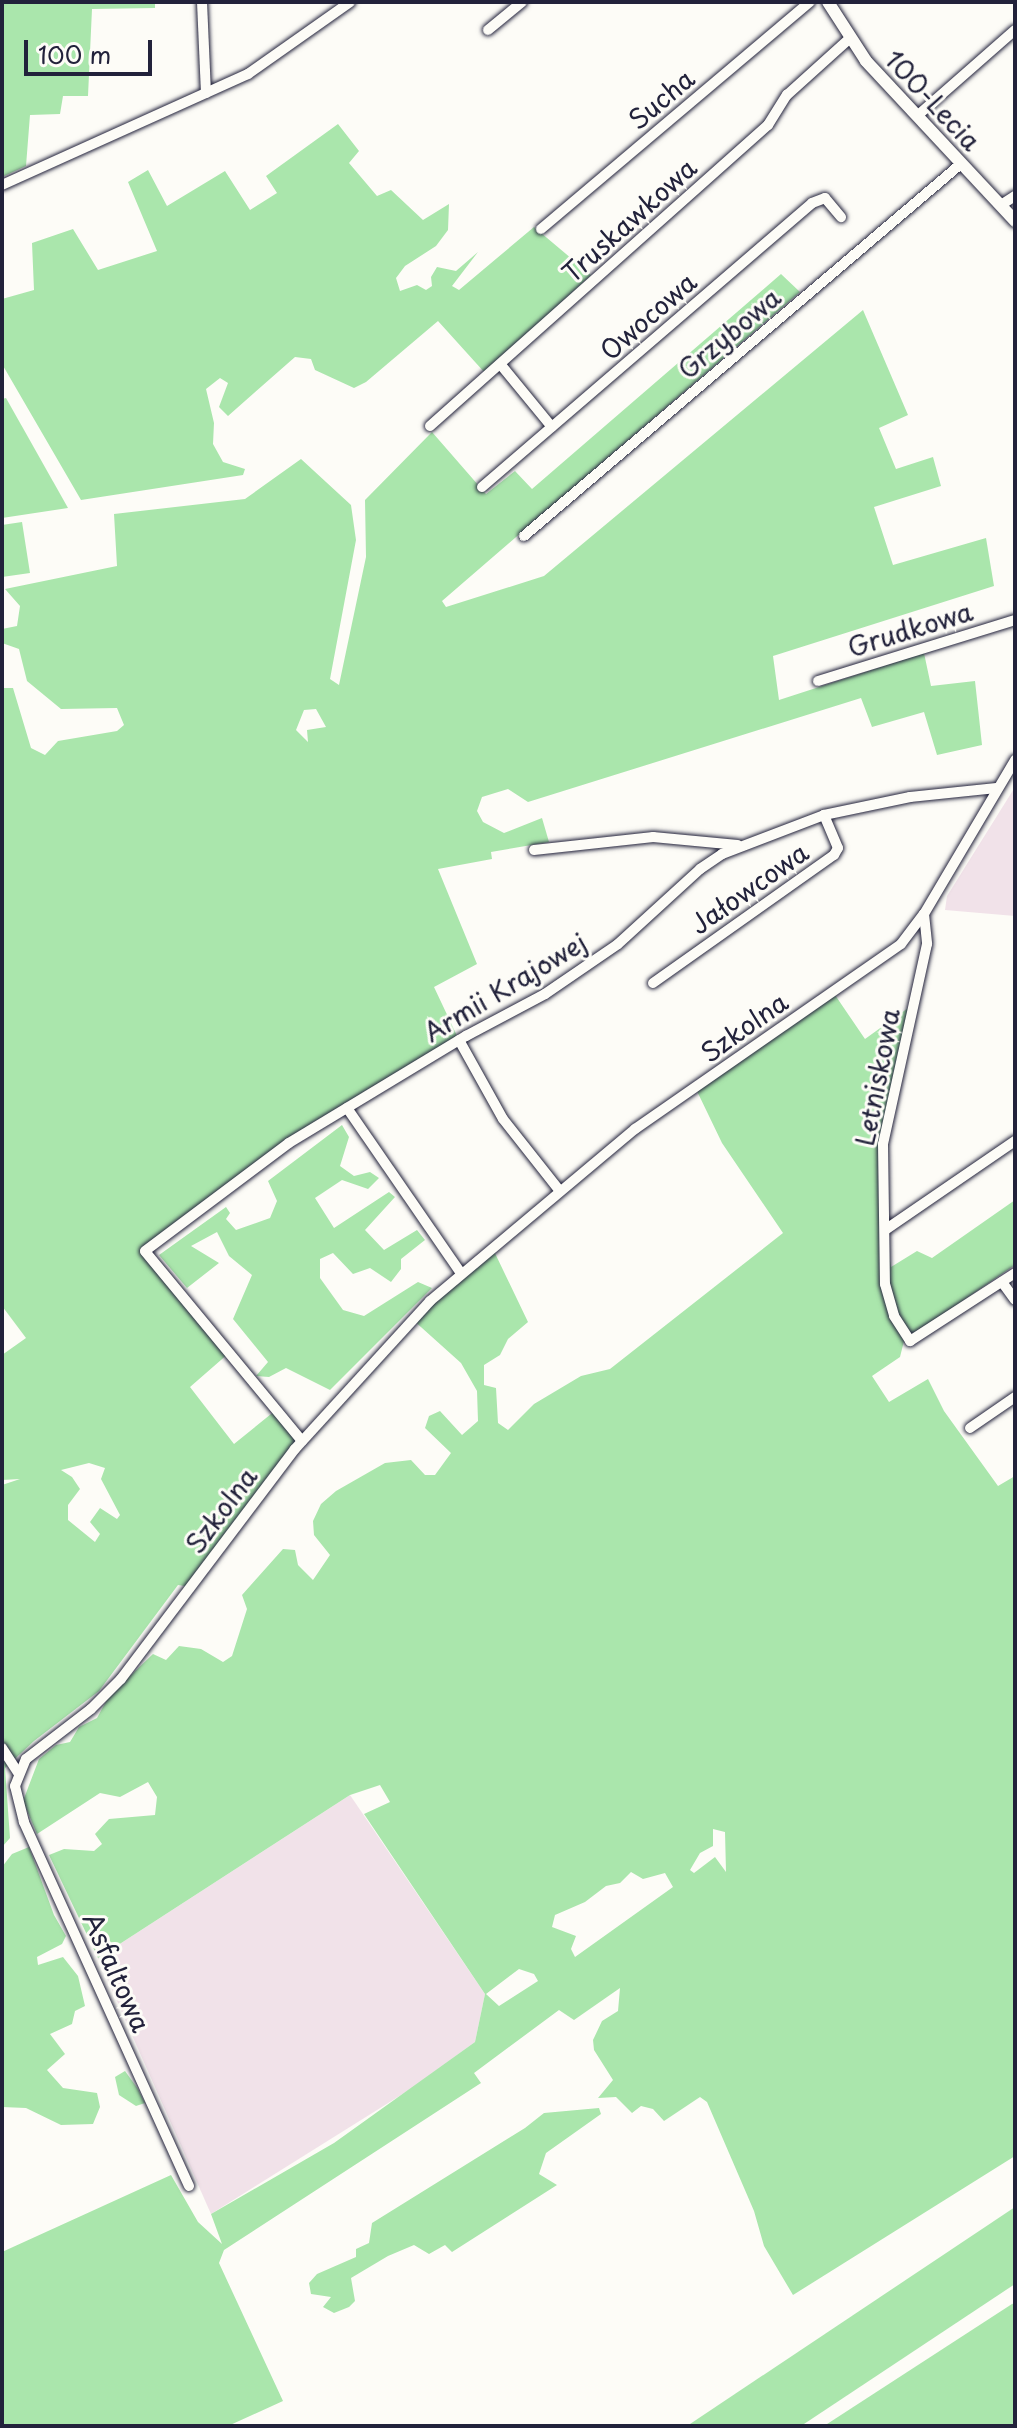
<!DOCTYPE html>
<meta charset="utf-8">
<style>
body{margin:0}
#map{position:relative;width:1017px;height:2428px;overflow:hidden;background:#fdfcf7;font-family:"Playpen Sans",sans-serif}
div>[style]{position:absolute}
[style*='--x']{left:calc(var(--x)*1px);top:calc(var(--y)*1px);width:calc(var(--w)*1px);rotate:calc(var(--a)*1deg)}
.built>*{inset:0;background:#f1e2e9}
.green>*{inset:0;background:#aae6ac}
.roads{filter:drop-shadow(0 0 2px #22223b) drop-shadow(0 0 2px #22223b)}
.minor>*{height:10px;margin:-5px;padding:0 5px;transform-origin:5px;border-radius:5px;background:#fdfcf7}
.tertiary>*{height:12px;margin:-6px;padding:0 6px;transform-origin:6px;border-radius:6px;background:#fdfcf7}
span{translate:-50% -50%;white-space:nowrap;text-align:center;line-height:1.15;-webkit-text-stroke:6px #fdfcf7;paint-order:stroke}
.street-label{font-size:26px;color:#22223b}
.frame{position:absolute;inset:0;border:4px solid #22223b;pointer-events:none}
.scale{position:absolute;left:24px;top:40px;width:128px;height:36px;box-sizing:border-box;border:4px solid #22223b;border-top:0;padding-left:10px;font-size:24px;line-height:28px;white-space:nowrap;color:#22223b;-webkit-text-stroke:6px #fdfcf7;paint-order:stroke}
</style>
<div id="map">
<div class="built">
<div style="clip-path:polygon(1015px 787px,1015px 916px,945px 910px,947px 896px)"></div>
<div style="clip-path:polygon(350px 1795px,485px 1994px,475px 2042px,409px 2090px,211px 2214px,98px 1958px)"></div>
</div>
<div class="green">
<div style="clip-path:polygon(2px 2px,155px 2px,155px 8px,92px 9px,88px 96px,63px 96px,60px 114px,30px 115px,26px 166px,2px 177px)"></div>
<div style="clip-path:polygon(338px 124px,359px 151px,349px 163px,377px 196px,391px 190px,423px 220px,449px 204px,448px 230px,436px 246px,405px 266px,396px 278px,400px 291px,417px 285px,426px 290px,432px 286px,431px 277px,437px 267px,456px 271px,478px 252px,452px 286px,459px 290px,534px 227px,591px 275px,485px 373px,438px 321px,366px 382px,354px 388px,315px 370px,311px 359px,295px 357px,228px 416px,219px 407px,228px 383px,220px 378px,206px 389px,214px 423px,213px 444px,223px 462px,245px 469px,243px 475px,81px 500px,2px 364px,2px 299px,34px 290px,32px 243px,73px 229px,98px 270px,157px 251px,128px 182px,148px 170px,167px 206px,225px 171px,250px 210px,277px 193px,266px 176px)"></div>
<div style="clip-path:polygon(evenodd,781px 274px,800px 292px,442px 601px,446px 607px,544px 576px,863px 310px,908px 415px,879px 428px,896px 469px,933px 457px,941px 486px,874px 507px,893px 565px,986px 538px,994px 586px,773px 656px,779px 700px,924px 653px,931px 686px,975px 681px,982px 745px,937px 755px,924px 712px,872px 727px,861px 698px,528px 802px,508px 789px,482px 797px,477px 811px,483px 822px,504px 833px,542px 818px,549px 842px,491px 852px,492px 859px,438px 869px,477px 964px,434px 987px,459px 1040px,289px 1143px,145px 1251px,229px 1353px,190px 1387px,234px 1444px,276px 1410px,302px 1441px,191px 1587px,178px 1585px,99px 1691px,34px 1741px,5px 1768px,10px 1838px,2px 1847px,2px 1485px,20px 1479px,2px 1480px,2px 1355px,26px 1338px,2px 1306px,2px 688px,13px 688px,31px 748px,45px 755px,58px 741px,117px 731px,124px 725px,117px 708px,61px 709px,27px 681px,19px 649px,2px 643px,2px 629px,17px 626px,20px 606px,5px 589px,117px 566px,114px 514px,245px 499px,301px 459px,351px 505px,356px 540px,330px 679px,339px 685px,366px 557px,365px 500px,432px 432px,486px 494px,515px 471px,532px 489px,781px 274px,316px 709px,326px 727px,307px 730px,308px 742px,296px 730px,304px 710px,316px 709px,781px 274px,89px 1463px,105px 1468px,101px 1479px,120px 1515px,117px 1519px,100px 1508px,90px 1522px,100px 1534px,95px 1542px,68px 1520px,68px 1505px,80px 1489px,72px 1477px,61px 1470px,89px 1463px)"></div>
<div style="clip-path:polygon(6px 398px,68px 508px,2px 518px,2px 399px)"></div>
<div style="clip-path:polygon(22px 522px,30px 573px,2px 577px,2px 525px)"></div>
<div style="clip-path:polygon(evenodd,833px 992px,865px 1039px,915px 1003px,883px 1144px,885px 1230px,891px 1267px,917px 1251px,932px 1258px,1015px 1200px,1015px 1265px,904px 1341px,900px 1357px,872px 1376px,889px 1402px,928px 1379px,944px 1411px,998px 1486px,1015px 1476px,1015px 2156px,793px 2295px,764px 2246px,754px 2211px,707px 2102px,700px 2097px,664px 2121px,653px 2109px,641px 2106px,632px 2113px,616px 2097px,598px 2098px,613px 2080px,594px 2050px,593px 2040px,602px 2021px,618px 2011px,620px 1988px,574px 2020px,559px 2010px,474px 2073px,481px 2083px,224px 2250px,219px 2263px,283px 2401px,228px 2426px,2px 2426px,2px 2252px,171px 2175px,198px 2222px,222px 2244px,211px 2214px,334px 2143px,475px 2042px,485px 1994px,364px 1814px,390px 1802px,380px 1785px,350px 1795px,98px 1958px,49px 1855px,64px 1849px,94px 1851px,102px 1844px,95px 1834px,109px 1819px,155px 1815px,157px 1797px,148px 1782px,120px 1797px,100px 1793px,37px 1834px,23px 1801px,39px 1759px,56px 1745px,70px 1742px,79px 1727px,97px 1718px,109px 1696px,153px 1654px,166px 1660px,179px 1646px,201px 1649px,223px 1662px,232px 1656px,247px 1609px,242px 1595px,283px 1549px,295px 1550px,298px 1565px,313px 1580px,330px 1555px,314px 1535px,313px 1521px,321px 1504px,336px 1491px,385px 1463px,411px 1460px,425px 1475px,435px 1475px,451px 1453px,425px 1428px,429px 1416px,440px 1411px,462px 1435px,478px 1421px,477px 1391px,461px 1363px,412px 1319px,492px 1247px,528px 1322px,508px 1339px,500px 1355px,484px 1365px,484px 1385px,496px 1388px,498px 1423px,508px 1430px,534px 1404px,581px 1376px,610px 1369px,783px 1233px,722px 1143px,695px 1087px,833px 992px,713px 1829px,725px 1832px,726px 1872px,715px 1857px,694px 1873px,690px 1870px,700px 1853px,713px 1846px,713px 1829px,833px 992px,631px 1872px,643px 1879px,665px 1873px,673px 1887px,575px 1957px,571px 1949px,576px 1936px,552px 1927px,555px 1915px,585px 1902px,606px 1886px,620px 1883px,631px 1872px,833px 992px,519px 1969px,534px 1974px,538px 1981px,499px 2006px,486px 1994px,519px 1969px)"></div>
<div style="clip-path:polygon(342px 1125px,349px 1137px,340px 1166px,354px 1176px,370px 1172px,379px 1178px,368px 1189px,342px 1180px,315px 1198px,334px 1228px,389px 1192px,395px 1197px,365px 1230px,384px 1250px,417px 1230px,425px 1240px,401px 1259px,401px 1269px,391px 1282px,370px 1268px,353px 1274px,333px 1253px,320px 1259px,320px 1278px,343px 1310px,364px 1316px,418px 1282px,432px 1288px,330px 1390px,286px 1368px,269px 1377px,256px 1376px,268px 1362px,233px 1319px,252px 1275px,229px 1256px,217px 1232px,191px 1246px,219px 1263px,187px 1288px,159px 1255px,226px 1207px,230px 1213px,226px 1219px,236px 1230px,270px 1218px,277px 1201px,268px 1181px)"></div>
<div style="clip-path:polygon(29px 1847px,54px 1915px,66px 1936px,62px 1944px,37px 1957px,38px 1965px,63px 1957px,78px 1976px,85px 2006px,75px 2011px,72px 2024px,50px 2034px,65px 2054px,47px 2070px,63px 2088px,97px 2093px,100px 2107px,93px 2124px,61px 2125px,26px 2108px,2px 2107px,2px 1867px,12px 1854px)"></div>
<div style="clip-path:polygon(125px 2071px,138px 2089px,145px 2103px,136px 2106px,119px 2095px,115px 2077px)"></div>
<div style="clip-path:polygon(599px 2108px,601px 2114px,546px 2153px,539px 2174px,557px 2185px,452px 2252px,445px 2245px,429px 2254px,414px 2245px,388px 2256px,351px 2278px,355px 2301px,349px 2307px,334px 2313px,323px 2307px,331px 2297px,311px 2294px,309px 2283px,317px 2274px,356px 2257px,356px 2249px,369px 2243px,372px 2223px,525px 2128px,544px 2113px)"></div>
<div style="clip-path:polygon(1015px 2207px,1015px 2284px,801px 2426px,687px 2426px)"></div>
<div style="clip-path:polygon(1015px 2303px,1015px 2426px,824px 2426px,1012px 2304px)"></div>
</div>
<div class="roads">
<div class="minor">
<div style="--x:202;--y:2;--w:91;--a:87.5"></div>
<div style="--x:488;--y:30;--w:44;--a:-39.5"></div>
<div style="--x:917;--y:116;--w:130;--a:-41.3"></div>
<div style="--x:2;--y:185;--w:270;--a:-24.3"></div>
<div style="--x:248;--y:74;--w:125;--a:-35.2"></div>
<div style="--x:1001;--y:205;--w:17;--a:-33"></div>
<div style="--x:541;--y:229;--w:352;--a:-40.2"></div>
<div style="--x:501;--y:365;--w:80;--a:50.6"></div>
<div style="--x:430;--y:426;--w:453;--a:-41.7"></div>
<div style="--x:768;--y:125;--w:36;--a:-58"></div>
<div style="--x:787;--y:95;--w:84;--a:-42.1"></div>
<div style="--x:482;--y:487;--w:435;--a:-40.7"></div>
<div style="--x:812;--y:203;--w:14;--a:-21"></div>
<div style="--x:825;--y:198;--w:25;--a:50"></div>
<div style="--x:524;--y:536;--w:575;--a:-40.42"></div>
<div style="--x:818;--y:681;--w:206;--a:-17.2"></div>
<div style="--x:534;--y:850;--w:120;--a:-6.2"></div>
<div style="--x:653;--y:837;--w:85;--a:5.4"></div>
<div style="--x:924;--y:914;--w:30;--a:84"></div>
<div style="--x:927;--y:944;--w:205;--a:102.4"></div>
<div style="--x:883;--y:1144;--w:140;--a:89.2"></div>
<div style="--x:885;--y:1284;--w:33;--a:74"></div>
<div style="--x:894;--y:1316;--w:30;--a:57"></div>
<div style="--x:910;--y:1341;--w:125;--a:-32.9"></div>
<div style="--x:653;--y:983;--w:222;--a:-35.3"></div>
<div style="--x:834;--y:855;--w:8;--a:-60"></div>
<div style="--x:838;--y:848;--w:36;--a:-113"></div>
<div style="--x:459;--y:1040;--w:90;--a:60.9"></div>
<div style="--x:503;--y:1119;--w:90;--a:51.7"></div>
<div style="--x:347;--y:1108;--w:201;--a:55.4"></div>
<div style="--x:885;--y:1230;--w:158;--a:-34.4"></div>
<div style="--x:1002;--y:1282;--w:22;--a:54"></div>
<div style="--x:970;--y:1428;--w:55;--a:-34.6"></div>
<div style="--x:302;--y:1441;--w:246;--a:-129.6"></div>
<div style="--x:145;--y:1251;--w:180;--a:-36.9"></div>
<div style="--x:289;--y:1143;--w:207;--a:-31.2"></div>
<div style="--x:466;--y:1036;--w:89;--a:-28"></div>
<div style="--x:545;--y:994;--w:88;--a:-34.4"></div>
<div style="--x:618;--y:944;--w:111;--a:-42.4"></div>
<div style="--x:700;--y:869;--w:27;--a:-34"></div>
<div style="--x:722;--y:854;--w:109;--a:-20.9"></div>
<div style="--x:824;--y:815;--w:88;--a:-11.8"></div>
<div style="--x:910;--y:797;--w:87;--a:-5.9"></div>
<div style="--x:2;--y:1748;--w:30;--a:57"></div>
<div style="--x:189;--y:2186;--w:400;--a:-114.4"></div>
<div style="--x:24;--y:1822;--w:37;--a:-104"></div>
<div style="--x:15;--y:1786;--w:29;--a:-68"></div>
<div style="--x:26;--y:1759;--w:82;--a:-37.6"></div>
<div style="--x:91;--y:1709;--w:42;--a:-45"></div>
<div style="--x:121;--y:1679;--w:288;--a:-52.9"></div>
<div style="--x:295;--y:1449;--w:200;--a:-47.6"></div>
<div style="--x:430;--y:1301;--w:268;--a:-40"></div>
<div style="--x:635;--y:1129;--w:324;--a:-34.8"></div>
<div style="--x:901;--y:944;--w:38;--a:-53"></div>
<div style="--x:924;--y:914;--w:179;--a:-59.4"></div>
</div>
<div class="tertiary">
<div style="--x:828;--y:2;--w:70;--a:57.2"></div>
<div style="--x:866;--y:61;--w:219;--a:47"></div>
</div>
</div>
<div class="street-label">
<span style="left:661px;top:99px;rotate:-40deg">Sucha</span>
<span style="left:933px;top:100px;rotate:47deg">100-Lecia</span>
<span style="left:629px;top:220px;rotate:-42deg">Truskawkowa</span>
<span style="left:648px;top:316px;rotate:-41deg">Owocowa</span>
<span style="left:729px;top:333px;rotate:-40deg">Grzybowa</span>
<span style="left:910px;top:629px;rotate:-17deg">Grudkowa</span>
<span style="left:749px;top:888px;rotate:-35deg">Jałowcowa</span>
<span style="left:505px;top:987px;rotate:-31deg">Armii Krajowej</span>
<span style="left:744px;top:1027px;rotate:-35deg">Szkolna</span>
<span style="left:877px;top:1077px;rotate:-79deg">Letniskowa</span>
<span style="left:221px;top:1510px;rotate:-53deg">Szkolna</span>
<span style="left:117px;top:1972px;rotate:66deg">Asfaltowa</span>
</div>
<div class="frame"></div>
<div class="scale">100 m</div>
</div>
